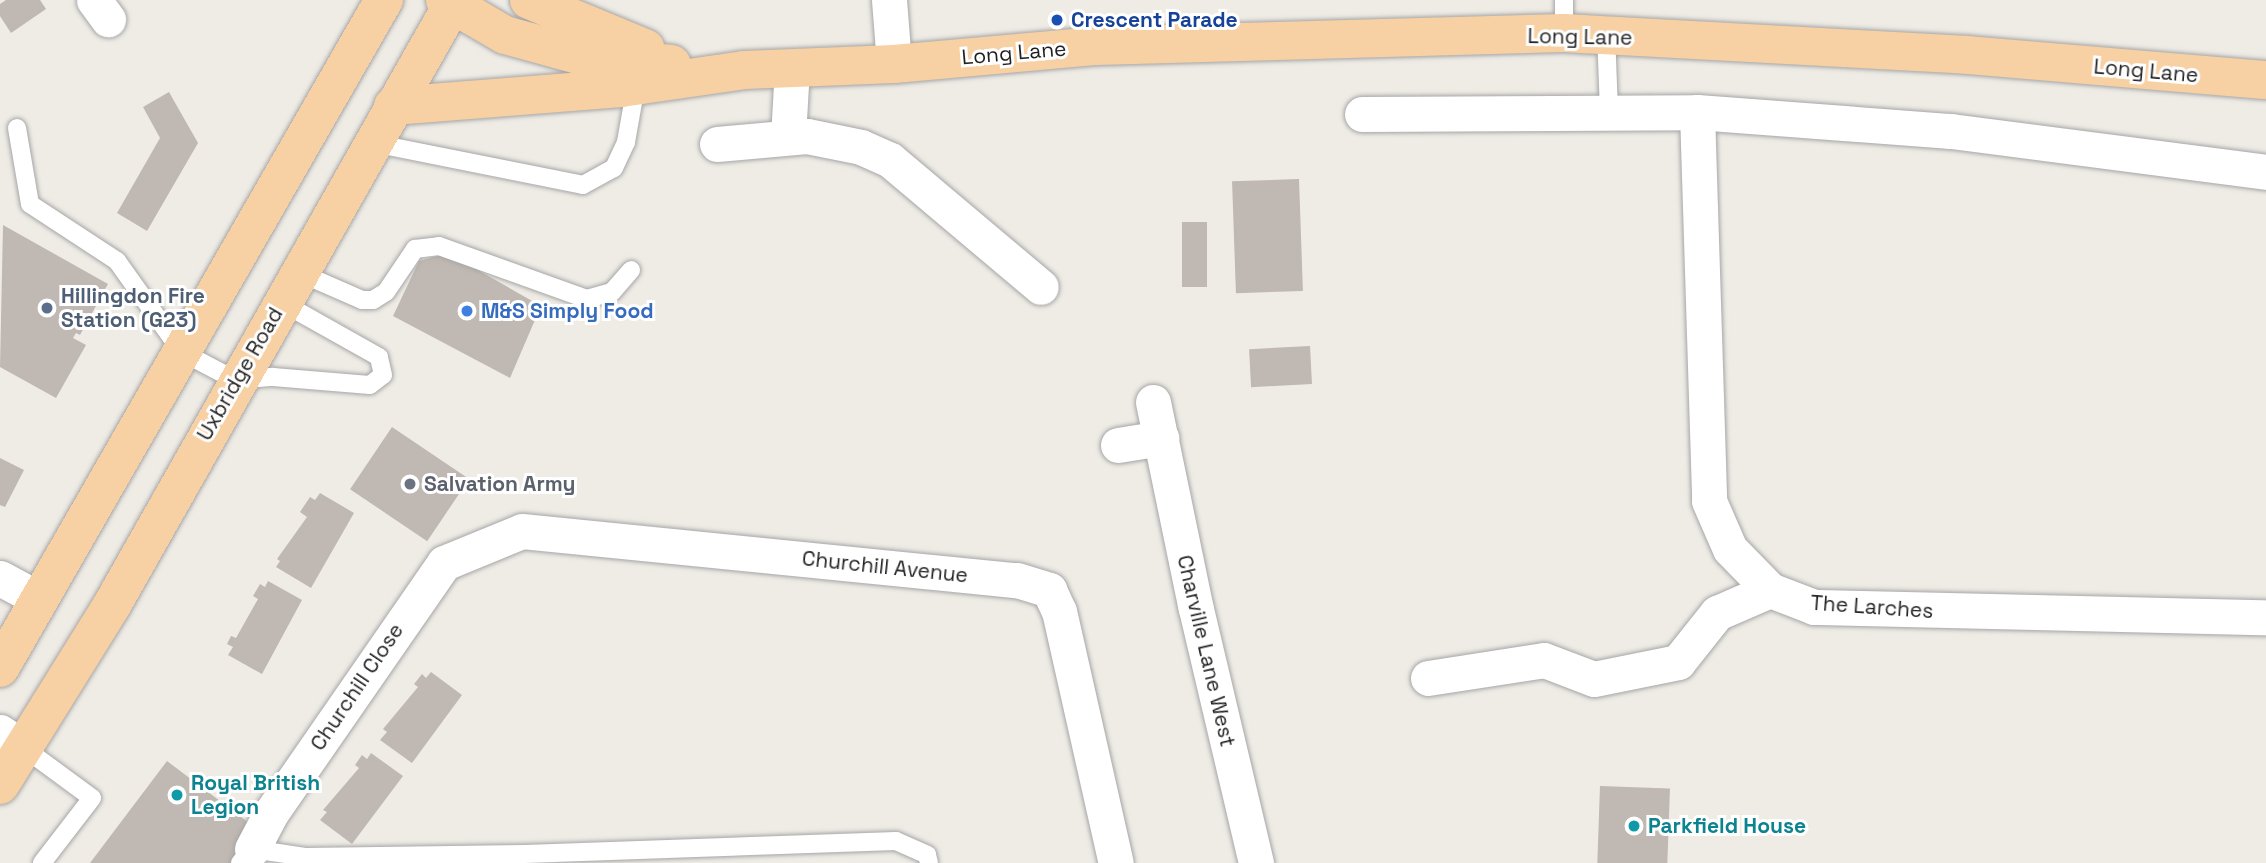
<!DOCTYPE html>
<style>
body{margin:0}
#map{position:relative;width:2266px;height:863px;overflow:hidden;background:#efece6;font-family:"Space Grotesk",sans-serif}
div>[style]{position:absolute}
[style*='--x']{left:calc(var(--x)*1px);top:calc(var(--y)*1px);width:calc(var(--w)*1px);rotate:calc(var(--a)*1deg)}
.building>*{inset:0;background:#c0b8b2;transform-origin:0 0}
.roads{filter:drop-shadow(0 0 2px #a6a6a6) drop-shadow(0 0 2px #a6a6a6)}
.service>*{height:18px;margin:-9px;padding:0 9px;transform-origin:9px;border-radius:9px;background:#fff}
.minor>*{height:35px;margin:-17.5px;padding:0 17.5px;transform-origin:17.5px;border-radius:17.5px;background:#fff}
.primary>*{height:38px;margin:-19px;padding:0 19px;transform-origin:19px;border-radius:19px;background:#f7d0a3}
.dots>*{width:19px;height:19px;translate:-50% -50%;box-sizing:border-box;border:4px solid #fff;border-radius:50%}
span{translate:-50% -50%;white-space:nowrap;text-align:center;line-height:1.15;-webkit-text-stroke:6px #fff;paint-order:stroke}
.transit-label{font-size:21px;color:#164399;font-weight:700}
.left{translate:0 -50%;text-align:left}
.street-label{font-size:21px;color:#1f1f1f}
.service-label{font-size:21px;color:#4e5e75;font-weight:700}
.shop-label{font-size:21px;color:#366cbe;font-weight:700}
.worship-label{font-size:21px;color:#5b616d;font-weight:700}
.culture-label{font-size:21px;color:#0d838f;font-weight:700}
</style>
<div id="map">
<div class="building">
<div style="clip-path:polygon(6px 0,40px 0,46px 9px,11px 33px,0 16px,0 4px)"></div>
<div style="clip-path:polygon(169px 92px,198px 143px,147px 231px,117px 213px,160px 138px,143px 107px)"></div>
<div style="left:1299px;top:179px;width:112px;height:67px;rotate:88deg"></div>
<div style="left:1182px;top:222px;width:25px;height:65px"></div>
<div style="clip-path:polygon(3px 225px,108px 284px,80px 335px,76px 333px,73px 338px,86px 345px,56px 398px,0 367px)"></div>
<div style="clip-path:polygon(448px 253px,541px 306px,510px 378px,393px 316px,419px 261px)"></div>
<div style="left:1310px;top:346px;width:38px;height:61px;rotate:87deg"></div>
<div style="left:392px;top:427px;width:93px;height:75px;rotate:34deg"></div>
<div style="clip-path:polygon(0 458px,24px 470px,5px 507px,0 505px)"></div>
<div style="clip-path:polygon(320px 493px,354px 513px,311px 588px,276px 567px,280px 561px,277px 559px,307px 517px,300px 512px,310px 497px,315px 500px)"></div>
<div style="clip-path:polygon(268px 581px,302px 600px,262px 674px,228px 655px,233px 647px,227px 644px,231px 636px,236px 638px,258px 599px,253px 596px,260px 584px,265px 587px)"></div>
<div style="clip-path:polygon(431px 672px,462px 695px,412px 763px,380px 740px,387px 732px,383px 729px,418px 687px,414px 684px,422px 674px,426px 678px)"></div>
<div style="clip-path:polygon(371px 753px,403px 776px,352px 844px,320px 820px,327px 812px,323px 810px,359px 768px,355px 765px,362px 755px,367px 759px)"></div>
<div style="clip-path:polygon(167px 761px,257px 829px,231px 863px,90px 863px)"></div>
<div style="left:1600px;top:786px;width:70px;height:77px;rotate:2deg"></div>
</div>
<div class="roads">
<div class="service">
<div style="--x:1564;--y:0;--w:33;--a:90"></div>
<div style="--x:1606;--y:33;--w:77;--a:87.8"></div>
<div style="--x:17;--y:128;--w:77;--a:80.3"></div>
<div style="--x:30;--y:204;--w:104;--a:33.2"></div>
<div style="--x:117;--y:261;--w:112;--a:54.5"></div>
<div style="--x:182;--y:352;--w:60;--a:27.8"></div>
<div style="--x:235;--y:380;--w:38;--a:-5"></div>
<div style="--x:273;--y:377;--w:97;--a:4.7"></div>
<div style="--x:370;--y:385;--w:16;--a:-38"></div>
<div style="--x:383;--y:375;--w:18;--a:-103"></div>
<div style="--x:379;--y:357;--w:112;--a:-150.7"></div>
<div style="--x:373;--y:143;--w:214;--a:11.3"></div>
<div style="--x:583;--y:185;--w:35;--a:-29"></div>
<div style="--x:614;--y:168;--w:29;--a:-65"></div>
<div style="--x:626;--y:142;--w:57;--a:-79.9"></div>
<div style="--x:298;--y:272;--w:70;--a:23.6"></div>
<div style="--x:362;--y:300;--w:11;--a:0"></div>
<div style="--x:373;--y:300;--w:15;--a:-32"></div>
<div style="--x:386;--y:292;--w:52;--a:-56"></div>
<div style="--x:415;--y:249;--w:24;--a:-7"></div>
<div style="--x:439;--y:246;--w:157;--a:19.7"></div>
<div style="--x:587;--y:299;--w:26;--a:-16"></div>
<div style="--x:612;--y:292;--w:29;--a:-49"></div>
<div style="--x:24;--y:748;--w:84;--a:36.3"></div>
<div style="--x:92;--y:798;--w:82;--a:127.6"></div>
<div style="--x:240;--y:863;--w:18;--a:-49"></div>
<div style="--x:252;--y:849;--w:55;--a:8.4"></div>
<div style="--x:306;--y:857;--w:219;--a:-0.8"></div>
<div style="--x:525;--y:854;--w:371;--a:-2"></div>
<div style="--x:896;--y:841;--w:34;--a:24"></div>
<div style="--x:927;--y:855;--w:8;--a:76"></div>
</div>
<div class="minor">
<div style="--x:94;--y:0;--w:24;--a:54"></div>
<div style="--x:889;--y:0;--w:64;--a:85.5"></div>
<div style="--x:1697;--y:112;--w:389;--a:88.2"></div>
<div style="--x:1709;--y:501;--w:52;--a:66.4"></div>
<div style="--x:1730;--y:549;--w:57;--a:45.7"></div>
<div style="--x:1770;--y:590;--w:47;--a:21.1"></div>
<div style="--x:1814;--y:607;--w:452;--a:1.3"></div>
<div style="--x:1362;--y:114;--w:335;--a:-0.3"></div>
<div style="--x:1697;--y:112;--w:255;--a:4.3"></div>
<div style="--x:1951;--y:131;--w:318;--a:7.4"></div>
<div style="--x:788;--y:137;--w:69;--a:-86.7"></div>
<div style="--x:717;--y:144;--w:90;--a:-5.1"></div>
<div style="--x:807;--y:136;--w:55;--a:11.5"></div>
<div style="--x:861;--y:147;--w:32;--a:24"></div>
<div style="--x:890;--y:160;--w:197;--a:40.1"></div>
<div style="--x:1153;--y:402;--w:211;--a:78.3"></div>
<div style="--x:1196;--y:609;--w:261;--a:76.7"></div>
<div style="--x:1118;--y:445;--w:44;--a:-9.2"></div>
<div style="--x:0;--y:578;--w:44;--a:28.3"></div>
<div style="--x:1428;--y:678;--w:117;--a:-8.8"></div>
<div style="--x:1544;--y:660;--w:53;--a:20.8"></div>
<div style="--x:1594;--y:679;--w:86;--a:-11.4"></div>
<div style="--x:1678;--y:662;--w:63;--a:-51.5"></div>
<div style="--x:1717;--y:613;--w:58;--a:-23.5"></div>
<div style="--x:0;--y:732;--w:29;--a:34"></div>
<div style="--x:252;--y:849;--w:41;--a:-62.2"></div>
<div style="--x:271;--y:813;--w:304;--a:-55.3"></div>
<div style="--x:444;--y:563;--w:84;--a:-22.3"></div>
<div style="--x:522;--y:531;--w:497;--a:5.7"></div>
<div style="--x:1017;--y:580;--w:34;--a:17"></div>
<div style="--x:1049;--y:590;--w:23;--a:65"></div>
<div style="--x:1059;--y:611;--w:258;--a:77.3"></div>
</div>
<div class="primary">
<div style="--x:445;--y:0;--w:69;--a:30.3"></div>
<div style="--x:505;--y:35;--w:80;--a:15.3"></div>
<div style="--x:582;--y:56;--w:90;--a:5.1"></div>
<div style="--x:529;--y:0;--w:126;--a:22.5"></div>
<div style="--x:393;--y:106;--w:229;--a:-4.5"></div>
<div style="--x:621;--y:88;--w:124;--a:-8.3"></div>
<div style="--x:744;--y:70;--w:150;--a:-2.3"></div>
<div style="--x:894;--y:64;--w:204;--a:-5.1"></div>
<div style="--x:1097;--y:46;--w:467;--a:-1.6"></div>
<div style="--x:1564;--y:33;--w:404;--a:3.1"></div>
<div style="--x:1967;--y:55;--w:300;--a:4.8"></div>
<div style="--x:0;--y:668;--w:771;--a:-60.11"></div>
<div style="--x:0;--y:785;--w:212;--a:-58.1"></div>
<div style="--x:112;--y:605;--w:695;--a:-60.45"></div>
</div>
</div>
<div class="dots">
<div style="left:1057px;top:20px;background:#1a4fb4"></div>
<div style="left:47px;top:308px;background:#5c6f8a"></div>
<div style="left:467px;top:311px;background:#3f7fe0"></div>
<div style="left:410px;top:484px;background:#6b7280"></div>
<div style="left:177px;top:795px;background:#0f9aa8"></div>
<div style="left:1634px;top:826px;background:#0f9aa8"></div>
</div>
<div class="transit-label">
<span class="left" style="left:1071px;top:20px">Crescent Parade</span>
</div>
<div class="street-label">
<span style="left:1580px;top:37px;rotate:1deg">Long Lane</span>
<span style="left:1014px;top:53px;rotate:-5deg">Long Lane</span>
<span style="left:2146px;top:71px;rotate:5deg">Long Lane</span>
<span style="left:240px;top:374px;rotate:-60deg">Uxbridge Road</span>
<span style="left:885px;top:567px;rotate:6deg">Churchill Avenue</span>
<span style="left:1872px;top:607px;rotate:4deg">The Larches</span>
<span style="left:1206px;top:651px;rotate:77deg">Charville Lane West</span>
<span style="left:357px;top:687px;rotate:-56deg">Churchill Close</span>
</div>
<div class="service-label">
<span class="left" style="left:61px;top:308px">Hillingdon Fire<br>Station (G23)</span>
</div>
<div class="shop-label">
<span class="left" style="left:481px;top:311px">M&amp;S Simply Food</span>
</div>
<div class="worship-label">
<span class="left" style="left:424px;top:484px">Salvation Army</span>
</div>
<div class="culture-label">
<span class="left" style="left:191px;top:795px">Royal British<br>Legion</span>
<span class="left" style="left:1648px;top:826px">Parkfield House</span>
</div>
</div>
